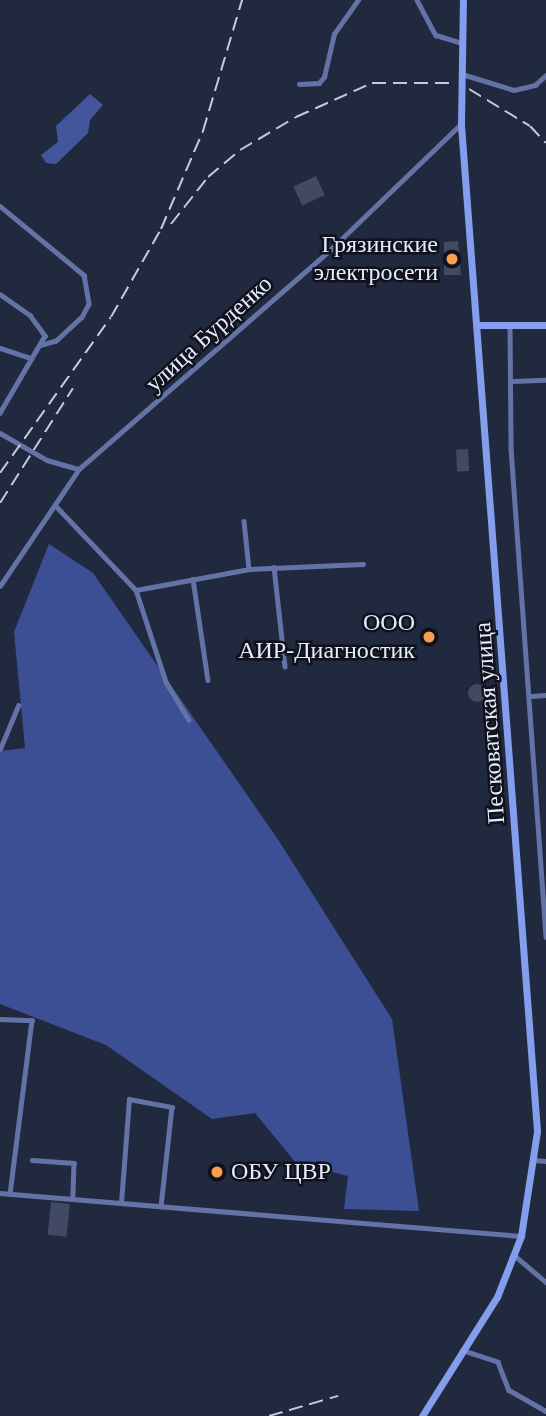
<!DOCTYPE html>
<meta charset="utf-8">
<style>
body{margin:0}
#map{position:relative;width:546px;height:1416px;overflow:hidden;background:#21293f;font-family:Georgia,serif}
div>[style]{position:absolute}
[style*='--x']{left:calc(var(--x)*1px);top:calc(var(--y)*1px);width:calc(var(--w)*1px);rotate:calc(var(--a)*1deg)}
.forest>*{inset:0;background:#3c4f94}
.water>*{inset:0;background:#43569d}
.building>*{inset:0;background:#424a63;transform-origin:0 0}
.round{border-radius:50%}
.minor>*{height:4.5px;margin:-2.25px;padding:0 2.25px;transform-origin:2.25px;border-radius:2.25px;background:#6373a5}
.secondary>*{height:7px;margin:-3.5px;padding:0 3.5px;transform-origin:3.5px;border-radius:3.5px;background:#849dec}
.rail>*{height:2px;margin-top:-1px;transform-origin:0;background:repeating-linear-gradient(90deg,#c4cbdb 0 14px,transparent 0 21px)}
.dots>*{width:19px;height:19px;translate:-50% -50%;box-sizing:border-box;border:4px solid #0f121c;border-radius:50%}
span{translate:-50% -50%;white-space:nowrap;text-align:center;line-height:1.15;-webkit-text-stroke:5px #0f121c;paint-order:stroke}
.poi-label{font-size:24px;color:#e6ecfb}
.right{translate:-100% -50%;text-align:right}
.left{translate:0 -50%;text-align:left}
.street-label{font-size:24px;color:#e6ecfb}
</style>
<div id="map">
<div class="forest">
<div style="clip-path:polygon(49px 544px,93px 573px,277px 838px,392px 1019px,419px 1211px,344px 1209px,348px 1176px,296px 1163px,255px 1113px,212px 1119px,106px 1045px,0 1004px,0 751px,25px 748px,14px 632px)"></div>
</div>
<div class="water">
<div style="clip-path:polygon(90px 94px,103px 105px,90px 120px,88px 133px,56px 164px,46px 163px,41px 155px,58px 142px,56px 126px)"></div>
</div>
<div class="building">
<div style="left:316px;top:176px;width:21px;height:25px;rotate:65deg"></div>
<div style="clip-path:polygon(458px 241px,461px 275px,444px 275px,444px 242px)"></div>
<div style="left:468px;top:449px;width:22px;height:12px;rotate:87deg"></div>
<div class="round" style="left:468px;top:684px;width:18px;height:18px"></div>
<div style="left:51px;top:1202px;width:19px;height:33px;rotate:6deg"></div>
</div>
<div class="minor">
<div style="--x:417;--y:0;--w:40;--a:62"></div>
<div style="--x:436;--y:35;--w:27;--a:17"></div>
<div style="--x:462;--y:74;--w:54;--a:17.1"></div>
<div style="--x:514;--y:90;--w:22;--a:-13"></div>
<div style="--x:535;--y:85;--w:15;--a:-42"></div>
<div style="--x:299;--y:84;--w:20;--a:-3"></div>
<div style="--x:319;--y:83;--w:8;--a:-50"></div>
<div style="--x:324;--y:77;--w:44;--a:-76.9"></div>
<div style="--x:334;--y:34;--w:42;--a:-54.8"></div>
<div style="--x:0;--y:206;--w:109;--a:39.4"></div>
<div style="--x:84;--y:275;--w:29;--a:80"></div>
<div style="--x:89;--y:304;--w:15;--a:118"></div>
<div style="--x:82;--y:317;--w:35;--a:137"></div>
<div style="--x:56;--y:341;--w:15;--a:164"></div>
<div style="--x:0;--y:294;--w:37;--a:35"></div>
<div style="--x:30;--y:315;--w:26;--a:54"></div>
<div style="--x:45;--y:336;--w:89;--a:120.3"></div>
<div style="--x:510;--y:326;--w:122;--a:89.5"></div>
<div style="--x:511;--y:448;--w:490;--a:85.9"></div>
<div style="--x:0;--y:348;--w:33;--a:18"></div>
<div style="--x:513;--y:381;--w:33;--a:-2"></div>
<div style="--x:0;--y:433;--w:54;--a:29.9"></div>
<div style="--x:47;--y:460;--w:33;--a:16"></div>
<div style="--x:55;--y:505;--w:117;--a:46.4"></div>
<div style="--x:136;--y:590;--w:97;--a:71.9"></div>
<div style="--x:166;--y:682;--w:44;--a:58.8"></div>
<div style="--x:244;--y:521;--w:48;--a:84.1"></div>
<div style="--x:274;--y:567;--w:100;--a:83.7"></div>
<div style="--x:193;--y:579;--w:102;--a:81.6"></div>
<div style="--x:0;--y:586;--w:141;--a:-56"></div>
<div style="--x:79;--y:469;--w:336;--a:-41.1"></div>
<div style="--x:332;--y:248;--w:179;--a:-43.9"></div>
<div style="--x:136;--y:590;--w:115;--a:-10.5"></div>
<div style="--x:249;--y:569;--w:114;--a:-2.5"></div>
<div style="--x:531;--y:696;--w:15;--a:-4"></div>
<div style="--x:0;--y:749;--w:47;--a:-67.3"></div>
<div style="--x:0;--y:1019;--w:32;--a:2"></div>
<div style="--x:32;--y:1020;--w:175;--a:97.2"></div>
<div style="--x:32;--y:1160;--w:42;--a:4.1"></div>
<div style="--x:74;--y:1163;--w:36;--a:92"></div>
<div style="--x:535;--y:1160;--w:11;--a:5"></div>
<div style="--x:0;--y:1193;--w:523;--a:4.72"></div>
<div style="--x:121;--y:1203;--w:104;--a:-85.6"></div>
<div style="--x:129;--y:1099;--w:44;--a:10.5"></div>
<div style="--x:172;--y:1107;--w:100;--a:96.3"></div>
<div style="--x:514;--y:1255;--w:42;--a:40.2"></div>
<div style="--x:462;--y:1350;--w:38;--a:18"></div>
<div style="--x:498;--y:1362;--w:30;--a:69"></div>
<div style="--x:509;--y:1390;--w:43;--a:29.6"></div>
</div>
<div class="secondary">
<div style="--x:480;--y:325;--w:66;--a:0"></div>
<div style="--x:422;--y:1416;--w:141;--a:-57.8"></div>
<div style="--x:497;--y:1297;--w:66;--a:-68.5"></div>
<div style="--x:521;--y:1236;--w:106;--a:-81.3"></div>
<div style="--x:537;--y:1131;--w:1010;--a:-94.32"></div>
<div style="--x:461;--y:124;--w:124;--a:-89.1"></div>
</div>
<div class="rail">
<div style="--x:469;--y:89;--w:71;--a:31.2"></div>
<div style="--x:530;--y:126;--w:23;--a:47"></div>
<div style="--x:171;--y:224;--w:60;--a:-51.8"></div>
<div style="--x:208;--y:177;--w:42;--a:-40.2"></div>
<div style="--x:240;--y:150;--w:65;--a:-30.5"></div>
<div style="--x:296;--y:117;--w:83;--a:-24.1"></div>
<div style="--x:372;--y:83;--w:78;--a:0"></div>
<div style="--x:0;--y:473;--w:191;--a:-54.6"></div>
<div style="--x:111;--y:317;--w:101;--a:-60.4"></div>
<div style="--x:161;--y:229;--w:107;--a:-66.8"></div>
<div style="--x:203;--y:131;--w:137;--a:-73.4"></div>
<div style="--x:0;--y:503;--w:136;--a:-57.6"></div>
<div style="--x:269;--y:1416;--w:72;--a:-16.2"></div>
</div>
<div class="dots">
<div style="left:452px;top:259px;background:#fa9f4e"></div>
<div style="left:429px;top:637px;background:#fa9f4e"></div>
<div style="left:217px;top:1172px;background:#fa9f4e"></div>
</div>
<div class="poi-label">
<span class="right" style="left:438px;top:259px">Грязинские<br>электросети</span>
<span class="right" style="left:415px;top:637px">ООО<br>АИР-Диагностик</span>
<span class="left" style="left:231px;top:1172px">ОБУ ЦВР</span>
</div>
<div class="street-label">
<span style="left:209px;top:334px;rotate:-42deg">улица Бурденко</span>
<span style="left:490px;top:723px;rotate:-94deg">Песковатская улица</span>
</div>
</div>
